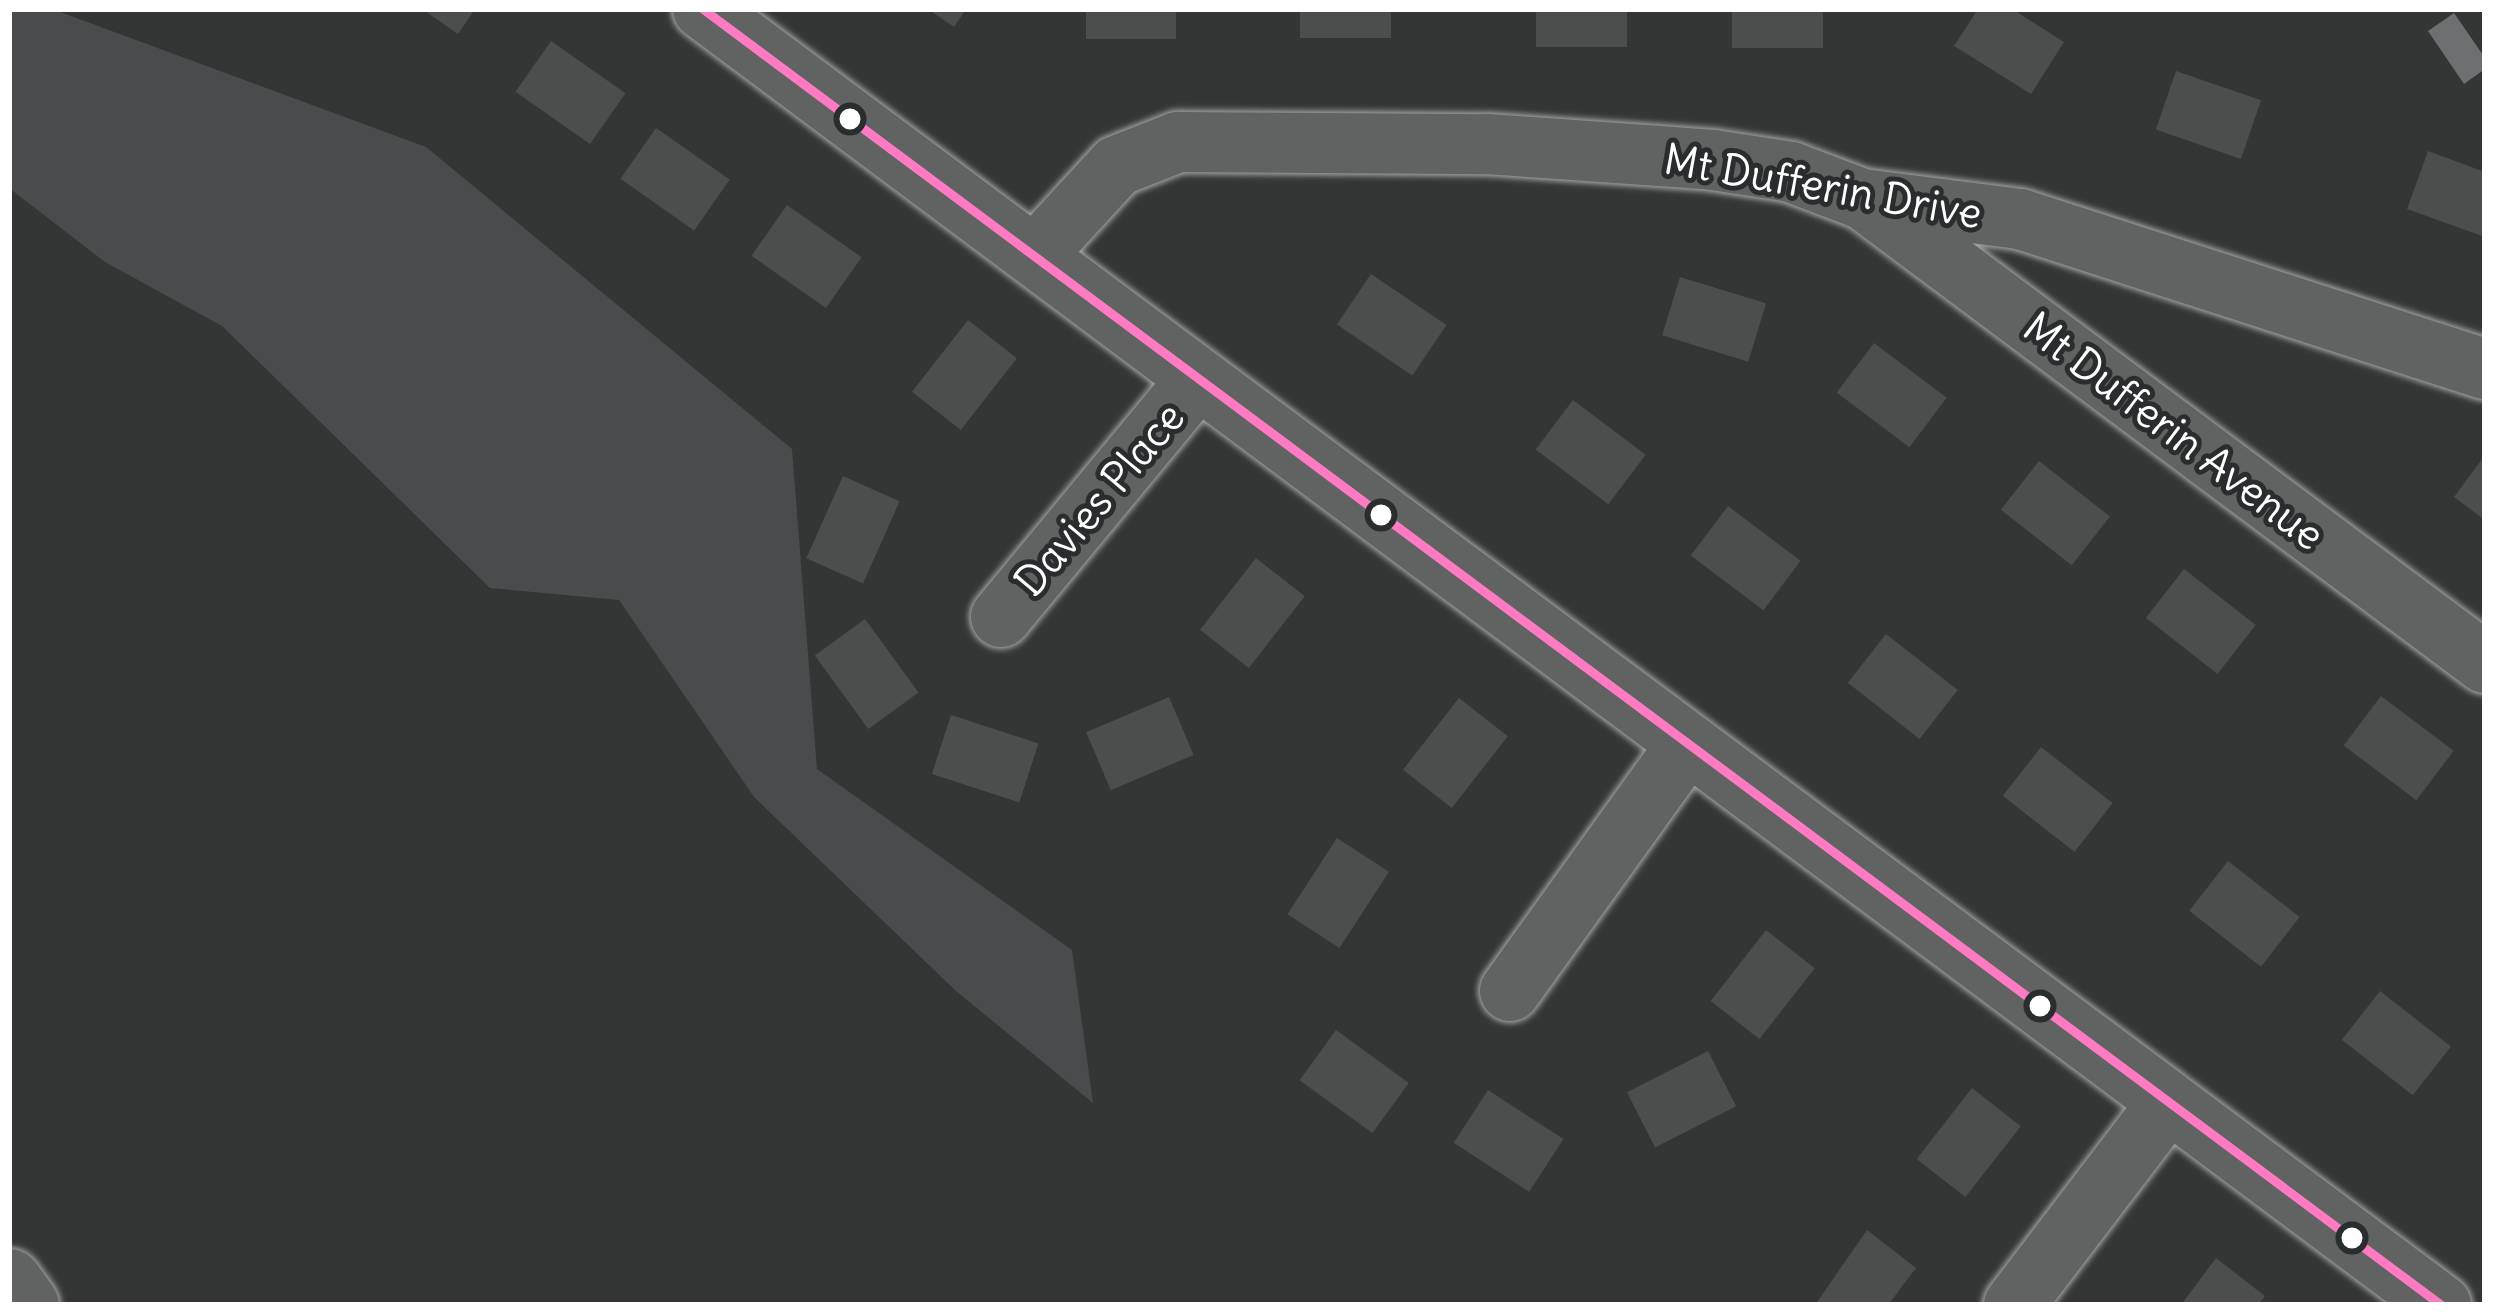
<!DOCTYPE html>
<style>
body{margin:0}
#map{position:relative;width:2494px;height:1314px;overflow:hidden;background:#343535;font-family:Delius,sans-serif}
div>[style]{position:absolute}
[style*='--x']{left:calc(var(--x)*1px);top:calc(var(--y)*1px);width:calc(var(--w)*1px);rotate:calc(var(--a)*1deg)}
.green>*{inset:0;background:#494b4c}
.water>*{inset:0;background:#6d6f70}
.building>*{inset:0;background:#4c4d4d;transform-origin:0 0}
.roads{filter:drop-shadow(0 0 3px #a4a4a4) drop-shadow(0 0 3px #a4a4a4)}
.minor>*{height:60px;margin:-30px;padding:0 30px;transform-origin:30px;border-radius:30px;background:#616262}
.highway>*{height:66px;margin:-33px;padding:0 33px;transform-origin:33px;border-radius:33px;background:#616262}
.bus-1>*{height:9px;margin:-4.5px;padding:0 4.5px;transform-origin:4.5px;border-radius:4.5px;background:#fe7bc3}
.dots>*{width:33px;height:33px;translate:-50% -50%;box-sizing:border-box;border:6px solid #2a2d2e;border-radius:50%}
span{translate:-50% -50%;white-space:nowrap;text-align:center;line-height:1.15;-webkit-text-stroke:10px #2a2d2e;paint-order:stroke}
.street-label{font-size:42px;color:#fff}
.frame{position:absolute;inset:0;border:12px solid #fff;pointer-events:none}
</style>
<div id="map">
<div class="green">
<div style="clip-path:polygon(9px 9px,52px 9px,426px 147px,792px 449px,817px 769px,1072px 950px,1093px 1103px,956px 991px,754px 797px,619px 600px,490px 588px,222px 326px,105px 262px,9px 188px)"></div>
</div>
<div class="water">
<div style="clip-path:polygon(2454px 13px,2485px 58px,2485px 69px,2464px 84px,2428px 31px)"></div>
</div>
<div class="building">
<div style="clip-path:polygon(422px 9px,475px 9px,458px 34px)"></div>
<div style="clip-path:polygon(928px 9px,966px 9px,954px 27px)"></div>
<div style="left:1086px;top:9px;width:90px;height:30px"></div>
<div style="left:1300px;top:9px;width:91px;height:29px"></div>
<div style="left:1536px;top:9px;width:91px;height:38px"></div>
<div style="left:1732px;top:9px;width:91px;height:39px"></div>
<div style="clip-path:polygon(1978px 9px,2012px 9px,2064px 42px,2031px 94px,1954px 46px)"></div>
<div style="left:551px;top:41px;width:91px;height:62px;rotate:35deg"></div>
<div style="left:2176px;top:71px;width:90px;height:62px;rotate:19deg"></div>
<div style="left:656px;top:128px;width:90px;height:62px;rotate:35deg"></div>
<div style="clip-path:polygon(2428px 151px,2485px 172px,2485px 237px,2407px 209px)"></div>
<div style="left:787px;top:205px;width:91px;height:62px;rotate:35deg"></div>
<div style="left:1371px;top:274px;width:91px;height:61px;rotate:34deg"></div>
<div style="left:1680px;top:277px;width:90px;height:61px;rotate:17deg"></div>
<div style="left:968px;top:320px;width:62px;height:91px;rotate:38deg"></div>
<div style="left:1874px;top:343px;width:91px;height:62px;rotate:37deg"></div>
<div style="left:1573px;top:400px;width:91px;height:62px;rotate:37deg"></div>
<div style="clip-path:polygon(2485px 455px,2485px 520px,2454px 497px)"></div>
<div style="left:2039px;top:461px;width:90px;height:62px;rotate:38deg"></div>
<div style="left:843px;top:476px;width:62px;height:90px;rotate:24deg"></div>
<div style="left:1728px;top:506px;width:91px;height:62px;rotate:37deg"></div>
<div style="left:1256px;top:558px;width:62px;height:91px;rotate:38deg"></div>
<div style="left:2184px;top:569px;width:91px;height:62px;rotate:38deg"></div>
<div style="left:865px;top:619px;width:91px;height:62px;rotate:54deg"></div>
<div style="left:1886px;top:634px;width:91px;height:62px;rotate:38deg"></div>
<div style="left:2381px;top:696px;width:91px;height:62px;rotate:37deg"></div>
<div style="left:1169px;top:697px;width:63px;height:90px;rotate:67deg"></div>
<div style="left:1459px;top:698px;width:62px;height:91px;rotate:38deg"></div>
<div style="left:951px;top:715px;width:92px;height:62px;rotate:18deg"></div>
<div style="left:2041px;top:747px;width:91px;height:62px;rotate:38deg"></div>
<div style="left:1337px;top:838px;width:62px;height:91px;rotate:33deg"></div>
<div style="left:2228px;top:861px;width:91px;height:63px;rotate:38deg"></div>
<div style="left:1766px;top:930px;width:62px;height:90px;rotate:38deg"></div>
<div style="left:2380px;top:991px;width:90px;height:62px;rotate:38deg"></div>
<div style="left:1336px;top:1030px;width:90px;height:62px;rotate:36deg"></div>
<div style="left:1708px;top:1051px;width:62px;height:91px;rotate:63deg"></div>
<div style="left:1972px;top:1088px;width:62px;height:90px;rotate:38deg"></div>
<div style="left:1488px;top:1090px;width:90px;height:63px;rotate:33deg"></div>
<div style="clip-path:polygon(1867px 1230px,1916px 1268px,1888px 1305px,1815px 1305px)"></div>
<div style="clip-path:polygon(2216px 1258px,2265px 1296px,2258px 1305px,2181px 1305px)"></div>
</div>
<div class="roads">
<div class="minor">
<div style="--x:703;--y:9;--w:2168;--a:36.71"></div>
<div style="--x:1867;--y:202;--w:771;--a:36.72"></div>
<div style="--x:1037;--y:253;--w:118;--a:-47.4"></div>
<div style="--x:1117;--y:166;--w:66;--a:-21.5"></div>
<div style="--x:1178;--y:142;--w:309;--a:0.4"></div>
<div style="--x:1487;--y:144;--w:227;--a:4"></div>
<div style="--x:1713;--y:160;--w:79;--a:8.7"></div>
<div style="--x:1791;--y:172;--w:76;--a:20.8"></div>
<div style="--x:1862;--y:199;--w:159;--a:7.2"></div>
<div style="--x:2020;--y:219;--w:489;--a:17.9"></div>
<div style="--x:1001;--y:617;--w:306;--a:-50.4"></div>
<div style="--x:1510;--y:991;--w:303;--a:-54.3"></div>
<div style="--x:2014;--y:1305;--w:254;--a:-52.7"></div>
</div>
<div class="highway">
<div style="--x:9;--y:1282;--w:29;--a:54"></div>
</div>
</div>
<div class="bus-1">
<div style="--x:703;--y:9;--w:2168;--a:36.71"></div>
</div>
<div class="dots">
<div style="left:850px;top:119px;background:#fff"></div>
<div style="left:1381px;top:515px;background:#fff"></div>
<div style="left:2040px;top:1006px;background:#fff"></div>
<div style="left:2352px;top:1238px;background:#fff"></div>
</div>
<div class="street-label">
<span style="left:1823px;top:186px;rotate:10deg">Mt Dufferin Drive</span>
<span style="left:2174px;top:431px;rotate:37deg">Mt Dufferin Avenue</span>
<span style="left:1099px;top:499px;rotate:-50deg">Davies Place</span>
</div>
<div class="frame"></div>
</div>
